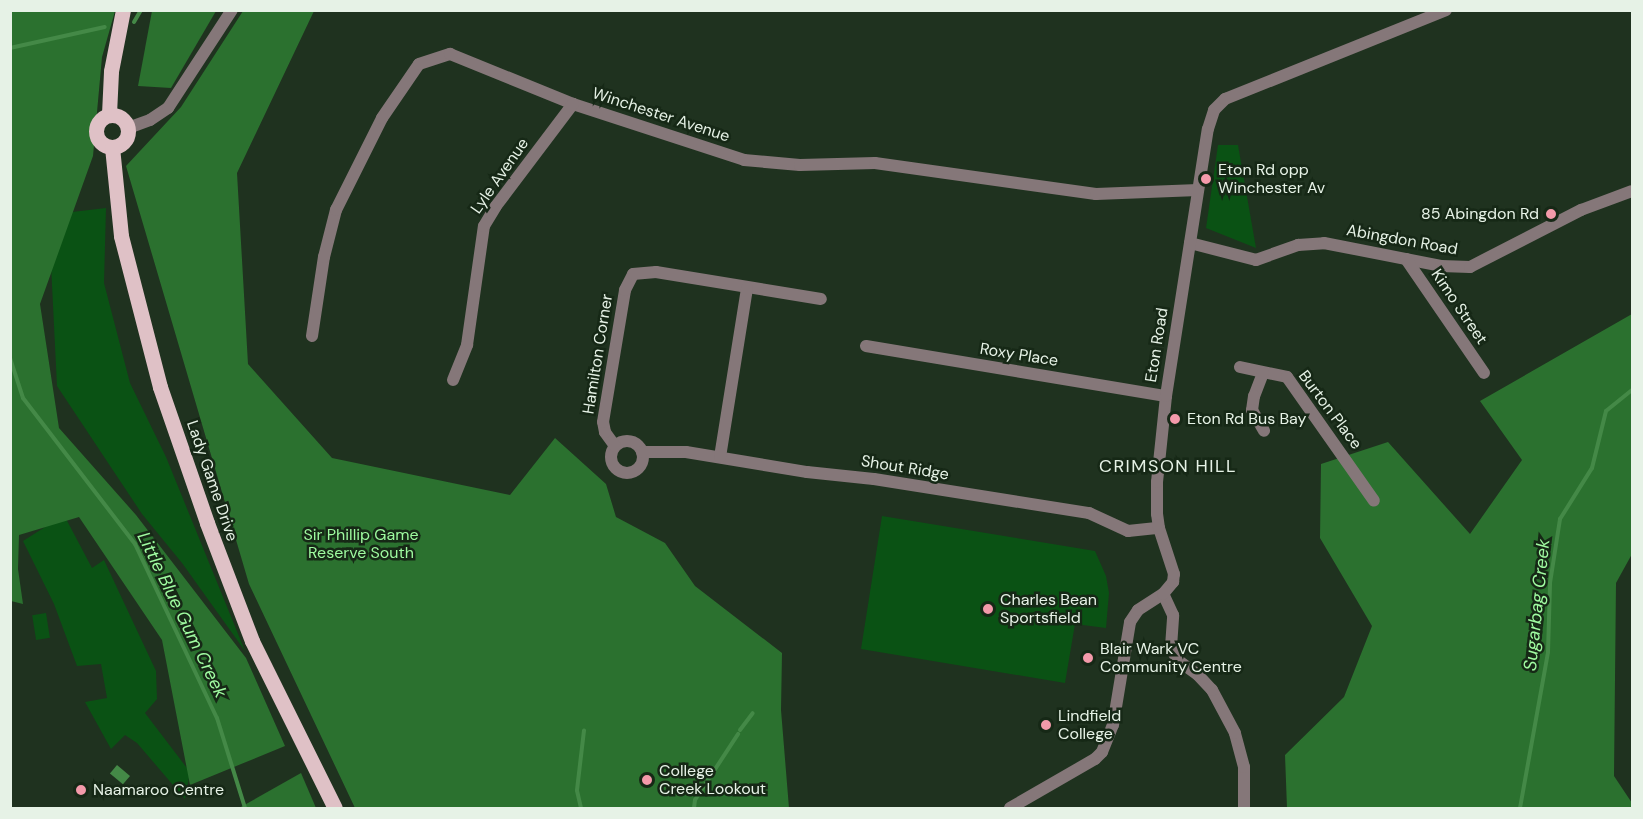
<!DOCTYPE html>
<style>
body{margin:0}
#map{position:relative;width:1643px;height:819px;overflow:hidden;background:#1f321f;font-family:"DM Sans",sans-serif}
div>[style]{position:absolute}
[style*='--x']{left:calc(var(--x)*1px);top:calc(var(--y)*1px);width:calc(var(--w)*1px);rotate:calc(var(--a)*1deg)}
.green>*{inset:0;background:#0a5214;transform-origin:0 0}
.forest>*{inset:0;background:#2b712f}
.water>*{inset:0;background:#448947;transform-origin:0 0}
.stream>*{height:4px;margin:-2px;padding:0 2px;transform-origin:2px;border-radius:2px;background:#448947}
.minor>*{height:12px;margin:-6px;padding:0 6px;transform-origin:6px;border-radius:6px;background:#857779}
.minor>.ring{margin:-6px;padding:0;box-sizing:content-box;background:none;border:12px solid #857779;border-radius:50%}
.major>*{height:15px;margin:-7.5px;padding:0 7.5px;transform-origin:7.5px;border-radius:7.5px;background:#dfc1c6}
.major>.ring{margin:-7.5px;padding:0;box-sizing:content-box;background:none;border:15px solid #dfc1c6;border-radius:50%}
.dots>*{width:16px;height:16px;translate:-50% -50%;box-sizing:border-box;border:3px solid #162816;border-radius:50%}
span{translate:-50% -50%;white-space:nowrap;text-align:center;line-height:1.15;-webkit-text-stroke:5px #162816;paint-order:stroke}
.street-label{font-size:16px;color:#e6f2e6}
.poi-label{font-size:16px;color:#e6f2e6}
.left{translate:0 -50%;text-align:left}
.right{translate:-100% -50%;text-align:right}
.park-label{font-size:16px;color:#9efa9f}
.neighbourhood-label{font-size:18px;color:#e6f2e6;letter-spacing:1.5px}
.water-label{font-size:18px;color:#a0fca1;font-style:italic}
.frame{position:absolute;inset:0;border:12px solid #e6f2e6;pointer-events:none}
</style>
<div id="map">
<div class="green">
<div style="clip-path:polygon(1218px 145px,1238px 145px,1256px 248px,1206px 228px)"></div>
<div style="clip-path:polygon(106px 208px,104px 283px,130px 383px,166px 457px,245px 651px,182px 563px,142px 514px,57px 386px,51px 265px,72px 212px)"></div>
<div style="clip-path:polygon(64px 515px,92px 568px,104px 560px,156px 671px,157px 699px,145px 713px,190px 772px,185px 799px,137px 743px,125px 735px,111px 749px,85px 702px,107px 698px,101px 664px,77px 666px,54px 604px,23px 541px)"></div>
<div style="clip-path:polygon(882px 516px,1095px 551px,1106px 576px,1109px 593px,1106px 628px,1075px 624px,1065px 683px,861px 649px)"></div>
<div style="left:46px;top:613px;width:25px;height:14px;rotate:81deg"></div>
</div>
<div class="forest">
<div style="clip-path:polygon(10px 11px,115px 11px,102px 57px,93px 156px,40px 304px,59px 428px,136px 515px,246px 658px,285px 746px,190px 785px,162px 640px,79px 517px,19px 535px,18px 569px,23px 604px,11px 601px)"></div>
<div style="clip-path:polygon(152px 11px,216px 11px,171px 88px,138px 86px)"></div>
<div style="clip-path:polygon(243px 11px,314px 11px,237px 173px,248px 364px,332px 458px,510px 495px,555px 438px,606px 484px,616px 517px,665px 543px,695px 586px,782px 653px,781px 710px,789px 808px,355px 808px,249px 584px,126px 166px,181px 107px)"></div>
<div style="clip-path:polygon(1632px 314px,1632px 554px,1616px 583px,1614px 776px,1632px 803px,1632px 808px,1287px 808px,1285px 755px,1344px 697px,1372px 626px,1320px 538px,1321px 464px,1388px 442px,1470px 534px,1522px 460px,1480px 401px)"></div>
<div style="clip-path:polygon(301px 773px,316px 808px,239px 808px)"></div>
</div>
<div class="water">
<div style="left:117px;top:765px;width:17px;height:11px;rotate:40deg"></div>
</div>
<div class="stream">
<div style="--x:134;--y:22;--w:14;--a:-60"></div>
<div style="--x:10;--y:48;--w:97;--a:-12.5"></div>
<div style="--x:10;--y:358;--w:42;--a:72"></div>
<div style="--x:23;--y:398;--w:184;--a:52.5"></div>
<div style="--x:135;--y:544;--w:192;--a:64.8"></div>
<div style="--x:217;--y:718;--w:94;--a:72.7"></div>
<div style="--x:740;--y:730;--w:21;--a:-53"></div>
<div style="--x:581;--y:808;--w:18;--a:-103"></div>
<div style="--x:577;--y:790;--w:60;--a:-83.3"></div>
<div style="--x:694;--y:808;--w:8;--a:-83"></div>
<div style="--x:695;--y:800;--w:79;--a:-56.9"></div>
<div style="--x:1520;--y:808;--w:158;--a:-79.8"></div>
<div style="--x:1548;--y:652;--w:69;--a:-88.3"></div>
<div style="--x:1550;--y:583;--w:65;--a:-81.1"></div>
<div style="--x:1560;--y:519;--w:60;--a:-57.9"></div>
<div style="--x:1592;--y:468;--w:59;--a:-76.2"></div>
<div style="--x:1606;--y:411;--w:33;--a:-39"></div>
</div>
<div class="minor">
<div style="--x:128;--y:128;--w:23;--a:-20"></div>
<div style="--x:150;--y:120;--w:22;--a:-34"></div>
<div style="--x:168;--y:108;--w:117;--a:-56.9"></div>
<div style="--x:1190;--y:243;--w:68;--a:14.4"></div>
<div style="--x:1256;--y:260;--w:45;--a:-19.7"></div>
<div style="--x:1298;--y:245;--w:26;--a:-4"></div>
<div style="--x:1324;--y:243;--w:119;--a:11.1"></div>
<div style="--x:1441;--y:266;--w:29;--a:2"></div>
<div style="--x:1470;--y:267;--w:125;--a:-27.2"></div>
<div style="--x:1581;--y:210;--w:54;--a:-20.4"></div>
<div style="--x:1406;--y:259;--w:138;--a:55.6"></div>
<div style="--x:312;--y:336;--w:80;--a:-81.4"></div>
<div style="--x:324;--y:257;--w:49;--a:-75.7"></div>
<div style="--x:336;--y:210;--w:103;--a:-63.4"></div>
<div style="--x:382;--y:118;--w:65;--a:-55.6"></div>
<div style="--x:419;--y:64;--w:33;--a:-18"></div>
<div style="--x:450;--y:54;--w:133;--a:22.1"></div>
<div style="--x:573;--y:104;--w:180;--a:18.1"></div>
<div style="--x:744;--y:160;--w:56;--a:5.1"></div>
<div style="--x:800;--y:165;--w:75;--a:-1.5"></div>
<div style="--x:875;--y:163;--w:223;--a:8"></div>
<div style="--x:1096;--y:194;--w:102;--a:-2.2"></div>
<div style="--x:866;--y:346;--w:304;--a:9.5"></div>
<div style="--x:1240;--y:367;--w:48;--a:12"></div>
<div style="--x:1287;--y:377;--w:151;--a:54.9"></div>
<div style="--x:1263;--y:373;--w:25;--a:111"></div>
<div style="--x:1254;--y:396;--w:14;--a:98"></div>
<div style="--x:1252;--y:410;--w:24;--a:60"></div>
<div style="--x:453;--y:380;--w:38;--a:-68"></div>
<div style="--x:467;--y:345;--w:120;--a:-81.9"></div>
<div style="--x:484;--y:226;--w:23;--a:-59"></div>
<div style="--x:496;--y:206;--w:128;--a:-53"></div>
<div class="ring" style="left:611px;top:441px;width:20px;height:20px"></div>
<div style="--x:615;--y:446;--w:17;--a:-126"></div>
<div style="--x:605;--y:432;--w:10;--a:-101"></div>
<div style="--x:603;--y:422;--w:134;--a:-80.5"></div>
<div style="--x:625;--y:290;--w:18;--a:-63"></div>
<div style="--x:633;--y:274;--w:23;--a:-5"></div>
<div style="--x:656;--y:272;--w:167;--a:9.3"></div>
<div style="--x:642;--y:452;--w:44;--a:0"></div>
<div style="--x:686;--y:452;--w:123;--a:9.4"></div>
<div style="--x:807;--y:472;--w:67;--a:6"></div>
<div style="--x:874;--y:479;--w:218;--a:9"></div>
<div style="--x:1089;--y:513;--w:43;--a:24.8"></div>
<div style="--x:1128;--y:531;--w:31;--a:-6"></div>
<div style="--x:720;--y:457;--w:171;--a:-80.9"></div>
<div style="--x:1010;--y:808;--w:98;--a:-30"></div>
<div style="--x:1095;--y:759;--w:10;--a:-45"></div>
<div style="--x:1102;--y:752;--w:29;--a:-68"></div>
<div style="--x:1113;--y:725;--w:104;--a:-80.6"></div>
<div style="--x:1130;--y:622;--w:14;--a:-56"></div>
<div style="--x:1138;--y:610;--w:30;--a:-33"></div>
<div style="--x:1244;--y:808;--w:41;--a:-90"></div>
<div style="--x:1244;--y:767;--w:35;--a:-105"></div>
<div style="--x:1235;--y:733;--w:49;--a:-118.1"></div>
<div style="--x:1212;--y:690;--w:21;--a:-133"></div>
<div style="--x:1198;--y:675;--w:26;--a:-144"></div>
<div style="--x:1177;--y:660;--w:14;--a:-115"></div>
<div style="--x:1171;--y:647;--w:32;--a:-86"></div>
<div style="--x:1173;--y:615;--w:23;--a:-115"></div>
<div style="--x:1163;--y:594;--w:16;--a:-50"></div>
<div style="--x:1173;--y:582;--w:8;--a:-83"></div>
<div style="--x:1174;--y:574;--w:48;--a:-108.1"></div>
<div style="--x:1159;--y:528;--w:14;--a:-98"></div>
<div style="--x:1157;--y:514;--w:32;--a:-90"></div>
<div style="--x:1157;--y:482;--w:86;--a:-84"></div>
<div style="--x:1166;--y:396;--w:270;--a:-81.1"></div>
<div style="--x:1208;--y:129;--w:20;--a:-72"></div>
<div style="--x:1214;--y:110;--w:16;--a:-45"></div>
<div style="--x:1225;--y:99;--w:238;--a:-21.9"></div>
</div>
<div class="major">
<div style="--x:109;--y:114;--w:43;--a:-87.3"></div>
<div style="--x:111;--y:71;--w:62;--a:-78.9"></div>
<div class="ring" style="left:96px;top:115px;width:17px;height:17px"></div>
<div style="--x:112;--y:147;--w:89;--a:84.2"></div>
<div style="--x:121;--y:236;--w:156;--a:75.5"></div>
<div style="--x:160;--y:387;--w:144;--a:70.9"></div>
<div style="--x:207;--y:523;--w:126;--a:69.1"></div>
<div style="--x:252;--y:641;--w:186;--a:63.6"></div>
</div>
<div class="dots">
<div style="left:1206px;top:179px;background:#f39aaa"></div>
<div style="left:1551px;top:214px;background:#f39aaa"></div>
<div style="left:1175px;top:419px;background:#f39aaa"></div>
<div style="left:988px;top:609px;background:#f39aaa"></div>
<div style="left:1088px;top:658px;background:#f39aaa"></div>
<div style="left:1046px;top:725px;background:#f39aaa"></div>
<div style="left:647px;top:780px;background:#f39aaa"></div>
<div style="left:81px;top:790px;background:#f39aaa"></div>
</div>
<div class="street-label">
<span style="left:661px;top:115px;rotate:18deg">Winchester Avenue</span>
<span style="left:500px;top:176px;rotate:-55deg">Lyle Avenue</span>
<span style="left:1402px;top:240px;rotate:10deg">Abingdon Road</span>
<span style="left:1459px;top:307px;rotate:56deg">Kimo Street</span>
<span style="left:1157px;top:345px;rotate:-81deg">Eton Road</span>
<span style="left:598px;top:354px;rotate:-81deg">Hamilton Corner</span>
<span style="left:1019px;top:355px;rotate:9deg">Roxy Place</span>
<span style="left:1330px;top:410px;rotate:53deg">Burton Place</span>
<span style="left:905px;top:468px;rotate:9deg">Shout Ridge</span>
<span style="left:212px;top:481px;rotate:71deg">Lady Game Drive</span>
</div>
<div class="poi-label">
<span class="left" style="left:1218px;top:179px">Eton Rd opp<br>Winchester Av</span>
<span class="right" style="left:1539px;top:214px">85 Abingdon Rd</span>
<span class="left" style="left:1187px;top:419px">Eton Rd Bus Bay</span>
<span class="left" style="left:1000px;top:609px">Charles Bean<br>Sportsfield</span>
<span class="left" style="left:1100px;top:658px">Blair Wark VC<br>Community Centre</span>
<span class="left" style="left:1058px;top:725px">Lindfield<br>College</span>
<span class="left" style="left:659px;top:780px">College<br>Creek Lookout</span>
<span class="left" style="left:93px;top:790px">Naamaroo Centre</span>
</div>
<div class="park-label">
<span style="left:361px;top:544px">Sir Phillip Game<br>Reserve South</span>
</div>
<div class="neighbourhood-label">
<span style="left:1168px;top:466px">CRIMSON HILL</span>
</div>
<div class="water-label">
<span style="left:1537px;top:605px;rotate:-84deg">Sugarbag Creek</span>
<span style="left:182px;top:615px;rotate:64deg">Little Blue Gum Creek</span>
</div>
<div class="frame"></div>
</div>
